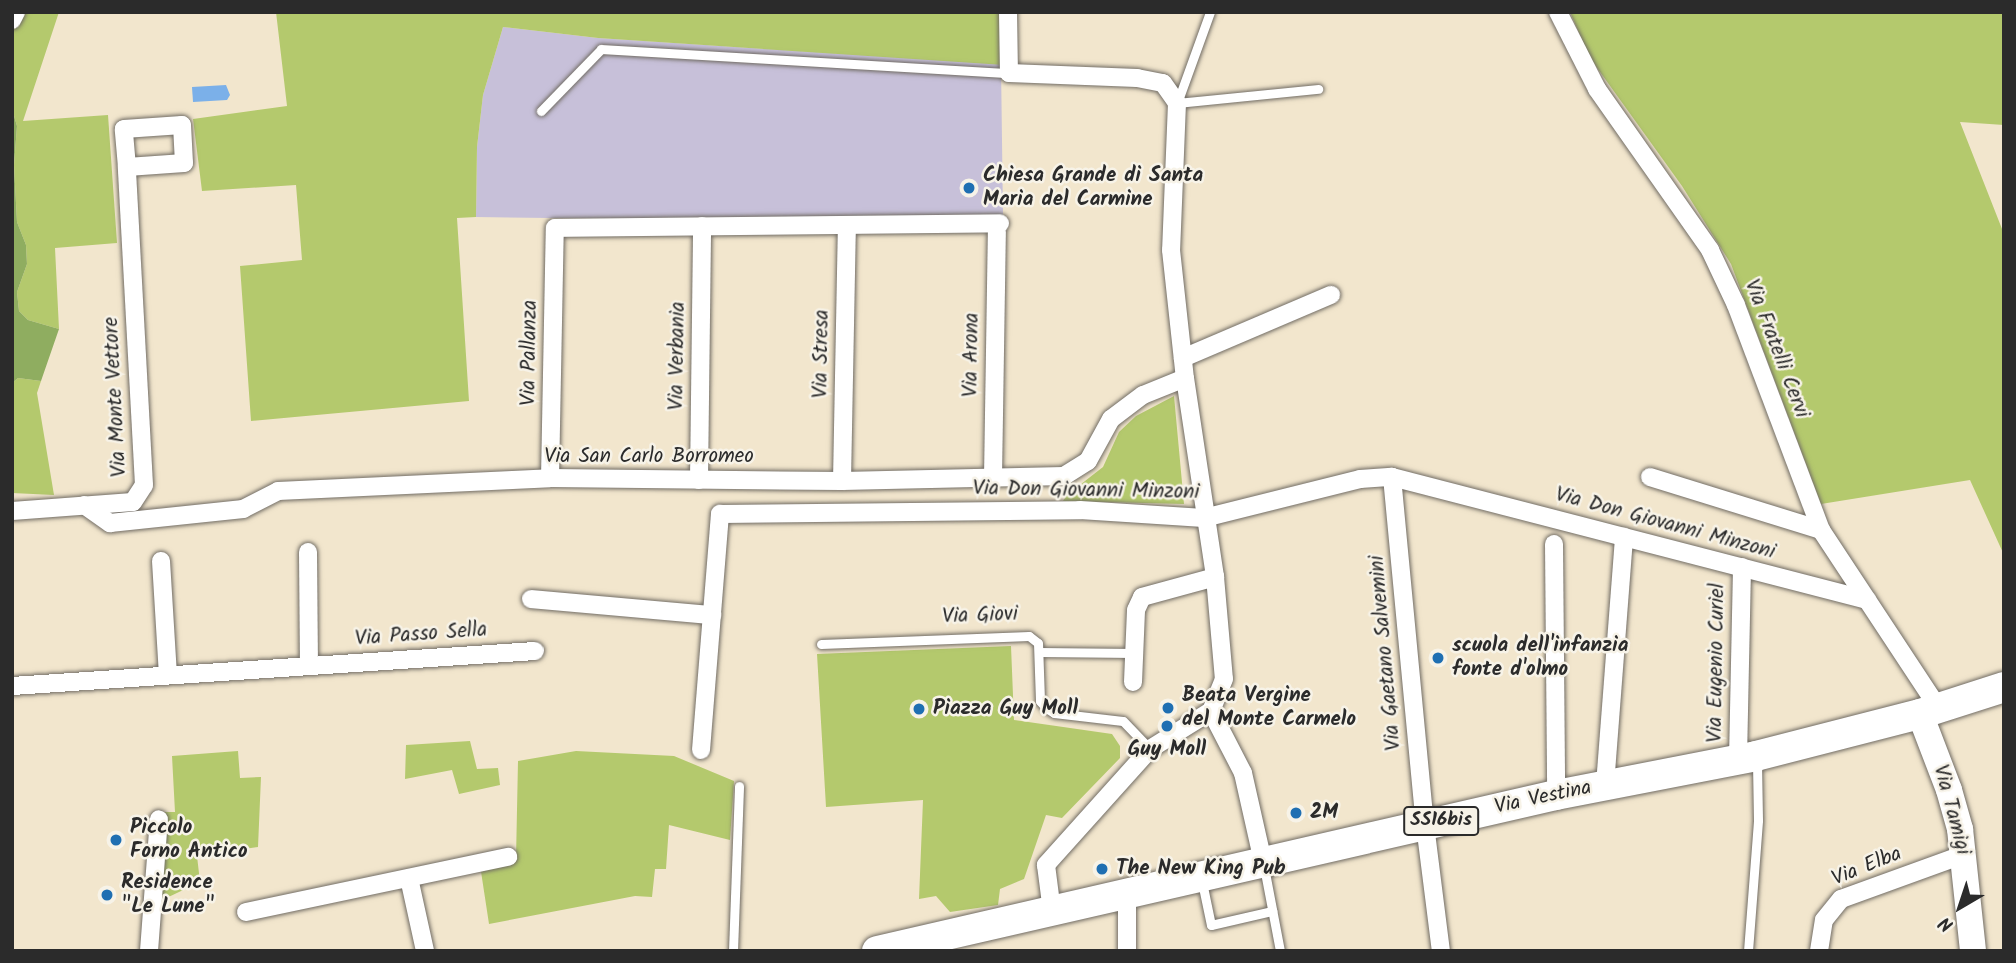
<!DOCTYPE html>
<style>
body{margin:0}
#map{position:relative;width:2016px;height:963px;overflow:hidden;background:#f2e6cd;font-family:Kalam,sans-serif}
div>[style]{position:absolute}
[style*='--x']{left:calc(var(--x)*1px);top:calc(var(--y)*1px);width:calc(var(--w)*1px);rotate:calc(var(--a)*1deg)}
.industrial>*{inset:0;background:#c7c0d9}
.green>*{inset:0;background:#b4c96d}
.forest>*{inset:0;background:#8fad60}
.water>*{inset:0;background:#7bb0e9}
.roads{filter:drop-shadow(0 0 2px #716c64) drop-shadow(0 0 2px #716c64)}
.lane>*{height:9px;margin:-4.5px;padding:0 4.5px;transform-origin:4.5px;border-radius:4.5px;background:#fff}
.street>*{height:18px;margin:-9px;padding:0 9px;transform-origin:9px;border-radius:9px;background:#fff}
.secondary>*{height:26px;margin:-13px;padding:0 13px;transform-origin:13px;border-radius:13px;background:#fff}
.primary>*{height:30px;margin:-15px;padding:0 15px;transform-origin:15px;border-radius:15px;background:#fff}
.dots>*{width:19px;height:19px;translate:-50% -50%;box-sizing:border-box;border:4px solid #f7f3e8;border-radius:50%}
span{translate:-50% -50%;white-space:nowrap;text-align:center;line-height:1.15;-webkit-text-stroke:5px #f7f3e8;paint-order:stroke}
.shield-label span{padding:2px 5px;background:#f7f3e8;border:2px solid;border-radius:5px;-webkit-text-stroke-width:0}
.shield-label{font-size:19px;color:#2b2b2b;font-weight:700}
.poi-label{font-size:21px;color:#2b2b2b;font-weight:700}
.left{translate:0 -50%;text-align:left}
.street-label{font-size:21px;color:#2b2b2b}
.frame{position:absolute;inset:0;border:14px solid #2b2b2b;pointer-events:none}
.north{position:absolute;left:1925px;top:872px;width:70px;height:70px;-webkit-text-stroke:5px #f7f3e8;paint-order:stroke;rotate:219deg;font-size:19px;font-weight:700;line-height:28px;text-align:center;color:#2b2b2b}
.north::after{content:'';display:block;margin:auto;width:24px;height:32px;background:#2b2b2b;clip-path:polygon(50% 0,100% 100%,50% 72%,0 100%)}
</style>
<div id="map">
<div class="industrial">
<div style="clip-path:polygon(503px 27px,598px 38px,1001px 64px,1003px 217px,810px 221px,476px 217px,477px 147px,483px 95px)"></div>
</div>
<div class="green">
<div style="clip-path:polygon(21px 12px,59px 12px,23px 121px,108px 115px,117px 243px,55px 248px,59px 329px,28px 320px,19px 311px,17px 292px,27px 264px,26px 245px,17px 222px,14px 165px,17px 126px,12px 109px,12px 33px)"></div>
<div style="clip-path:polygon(276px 12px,1002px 12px,1004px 65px,598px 38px,503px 27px,483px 95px,477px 147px,476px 217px,457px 218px,469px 401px,251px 421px,240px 266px,302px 260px,296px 185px,202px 191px,193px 119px,287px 106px)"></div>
<div style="clip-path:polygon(1570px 12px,2004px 12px,2004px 125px,1960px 122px,2004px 234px,2004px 555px,1970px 480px,1821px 504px,1731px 264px,1682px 186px,1590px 58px)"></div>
<div style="clip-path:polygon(18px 378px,41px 381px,37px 393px,54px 495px,12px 493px,12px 383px)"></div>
<div style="clip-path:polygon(1174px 396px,1184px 504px,1063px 501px,1067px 495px,1103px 467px,1119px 432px,1136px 416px)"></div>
<div style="clip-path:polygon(1011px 646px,1014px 720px,1112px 734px,1120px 746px,1120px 758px,1062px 818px,1046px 815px,1024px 879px,1000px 889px,998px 905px,950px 912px,936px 896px,919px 899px,923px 800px,826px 807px,817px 654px)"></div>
<div style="clip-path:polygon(470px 741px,477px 769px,498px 768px,500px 785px,459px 794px,452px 770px,405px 779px,406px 745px)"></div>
<div style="clip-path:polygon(238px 751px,240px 778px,261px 777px,258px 847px,197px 856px,200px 882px,158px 902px,165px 812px,175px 812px,172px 756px)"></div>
<div style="clip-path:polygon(576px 751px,674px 756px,734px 781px,730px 840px,669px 825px,666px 869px,655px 869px,652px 897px,635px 896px,489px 924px,480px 865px,516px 859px,518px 761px)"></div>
</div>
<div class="forest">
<div style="clip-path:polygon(12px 109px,17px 126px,14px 165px,17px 222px,26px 245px,27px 264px,17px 292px,19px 311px,28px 320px,59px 329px,41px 381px,18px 378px,12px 383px)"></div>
</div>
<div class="water">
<div style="clip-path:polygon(226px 85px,230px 95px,227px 100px,193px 102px,192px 87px)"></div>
</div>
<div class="roads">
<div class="lane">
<div style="--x:1210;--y:12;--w:97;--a:109.9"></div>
<div style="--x:1177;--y:103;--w:142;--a:-5.7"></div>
<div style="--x:541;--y:111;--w:86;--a:-45.9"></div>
<div style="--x:601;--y:49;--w:409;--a:3.4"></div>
<div style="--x:821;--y:644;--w:208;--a:-2.2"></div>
<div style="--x:1029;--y:636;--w:11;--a:38"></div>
<div style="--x:1038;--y:643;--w:58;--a:88"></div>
<div style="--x:1040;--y:701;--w:9;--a:49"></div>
<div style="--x:1046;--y:708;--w:9;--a:32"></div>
<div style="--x:1054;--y:713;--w:69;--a:6.6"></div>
<div style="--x:1123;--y:721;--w:39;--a:46"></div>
<div style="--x:1039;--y:652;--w:96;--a:0.6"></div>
<div style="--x:1264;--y:867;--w:86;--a:79.2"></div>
<div style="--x:1202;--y:882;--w:44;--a:78.2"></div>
<div style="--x:1211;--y:925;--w:63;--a:-12.9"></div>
<div style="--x:733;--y:951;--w:165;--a:-87.9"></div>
<div style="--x:1748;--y:951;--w:131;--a:-85.6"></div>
<div style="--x:1758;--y:820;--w:60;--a:-91"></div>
</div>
<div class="street">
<div style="--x:1008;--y:12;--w:61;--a:89.1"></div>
<div style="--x:1009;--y:73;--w:128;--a:2.2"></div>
<div style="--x:1137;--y:78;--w:26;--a:11"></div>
<div style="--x:1163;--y:83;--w:24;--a:55"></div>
<div style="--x:1177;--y:103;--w:147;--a:92.3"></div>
<div style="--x:1171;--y:250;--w:129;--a:83.8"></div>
<div style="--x:1185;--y:378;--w:201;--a:81.4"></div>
<div style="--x:1215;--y:577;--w:102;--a:85"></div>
<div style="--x:1224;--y:679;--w:35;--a:112"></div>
<div style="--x:1211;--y:711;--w:72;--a:148.1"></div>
<div style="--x:1150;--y:749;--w:156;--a:131.9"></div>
<div style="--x:1046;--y:865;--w:46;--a:82.6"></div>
<div style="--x:1558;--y:12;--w:86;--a:63.1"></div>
<div style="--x:1597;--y:89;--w:197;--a:54.9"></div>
<div style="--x:1710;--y:250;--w:61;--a:64.7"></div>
<div style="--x:1736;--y:305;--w:241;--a:69.3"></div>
<div style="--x:1821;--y:530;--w:214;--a:56.6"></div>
<div style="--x:12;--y:20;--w:9;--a:-63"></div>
<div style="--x:182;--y:125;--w:38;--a:87"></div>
<div style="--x:184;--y:163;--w:57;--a:176"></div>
<div style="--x:127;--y:167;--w:38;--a:-95"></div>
<div style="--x:124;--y:129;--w:58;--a:-3.9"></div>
<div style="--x:1183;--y:358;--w:161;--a:-23.1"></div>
<div style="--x:1392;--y:477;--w:350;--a:84.6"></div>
<div style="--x:1425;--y:825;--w:127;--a:82.8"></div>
<div style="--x:1650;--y:477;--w:179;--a:17.2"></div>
<div style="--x:550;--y:478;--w:250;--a:-88.9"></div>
<div style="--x:555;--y:228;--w:445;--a:-0.6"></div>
<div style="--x:993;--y:478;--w:246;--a:-89.1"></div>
<div style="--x:699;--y:480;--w:254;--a:-89.3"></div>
<div style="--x:842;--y:481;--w:256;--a:-88.9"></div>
<div style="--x:84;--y:505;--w:32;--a:35"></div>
<div style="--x:110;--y:523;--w:134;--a:-6"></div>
<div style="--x:243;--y:509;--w:39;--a:-27"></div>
<div style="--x:278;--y:491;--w:272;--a:-2.7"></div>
<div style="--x:550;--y:478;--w:292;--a:0.6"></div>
<div style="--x:842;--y:481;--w:222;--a:-1.3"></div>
<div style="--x:1064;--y:476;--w:28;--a:-32"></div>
<div style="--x:1088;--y:461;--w:48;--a:-61.3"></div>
<div style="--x:1111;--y:419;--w:40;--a:-37"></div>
<div style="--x:1143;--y:395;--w:45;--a:-22"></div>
<div style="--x:12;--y:511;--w:121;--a:-4.3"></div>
<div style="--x:133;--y:502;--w:20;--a:-57"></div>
<div style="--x:144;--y:485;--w:318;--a:-93.1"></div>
<div style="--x:1554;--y:544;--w:251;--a:89.5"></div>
<div style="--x:308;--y:552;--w:114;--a:89.5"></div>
<div style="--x:161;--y:561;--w:114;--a:86.5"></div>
<div style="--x:531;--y:599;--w:182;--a:5.1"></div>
<div style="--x:1133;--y:682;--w:72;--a:-87.6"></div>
<div style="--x:1136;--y:610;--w:14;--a:-65"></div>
<div style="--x:1142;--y:597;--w:76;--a:-15.3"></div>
<div style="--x:12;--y:686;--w:524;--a:-3.83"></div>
<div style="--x:1211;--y:711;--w:70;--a:62.7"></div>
<div style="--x:1243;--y:773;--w:91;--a:77.3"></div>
<div style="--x:701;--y:750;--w:237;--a:-85.4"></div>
<div style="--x:720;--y:514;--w:360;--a:-0.6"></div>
<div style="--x:1080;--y:510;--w:124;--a:3.7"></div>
<div style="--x:1204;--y:518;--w:161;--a:-14"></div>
<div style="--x:1360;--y:479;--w:32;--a:-4"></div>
<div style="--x:1392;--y:477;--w:491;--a:14.5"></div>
<div style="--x:1738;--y:759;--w:192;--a:-88.8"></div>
<div style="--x:1605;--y:785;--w:249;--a:-85.6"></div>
<div style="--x:409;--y:878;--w:75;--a:77.6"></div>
<div style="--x:246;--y:912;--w:268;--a:-11.9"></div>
<div style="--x:149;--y:951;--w:132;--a:-85.7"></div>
<div style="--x:1127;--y:951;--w:56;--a:-90"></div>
<div style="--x:1819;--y:951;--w:31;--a:-81"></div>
<div style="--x:1824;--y:920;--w:27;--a:-51"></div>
<div style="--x:1841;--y:899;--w:132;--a:-19.9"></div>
</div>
<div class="secondary">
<div style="--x:1920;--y:714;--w:81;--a:69.1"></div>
<div style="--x:1949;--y:790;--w:41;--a:74.2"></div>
<div style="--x:1960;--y:829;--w:123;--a:83.9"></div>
</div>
<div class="primary">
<div style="--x:877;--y:951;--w:697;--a:-12.94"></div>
<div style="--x:1556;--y:795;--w:204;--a:-11"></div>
<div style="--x:1756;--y:756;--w:169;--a:-14.4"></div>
<div style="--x:1920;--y:714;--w:88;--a:-17.8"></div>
</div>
</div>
<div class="dots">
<div style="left:969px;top:188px;background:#1f6fb2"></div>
<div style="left:1438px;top:658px;background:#1f6fb2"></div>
<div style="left:1168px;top:708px;background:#1f6fb2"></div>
<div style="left:919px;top:709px;background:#1f6fb2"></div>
<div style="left:1167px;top:726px;background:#1f6fb2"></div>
<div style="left:1296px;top:813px;background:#1f6fb2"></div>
<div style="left:116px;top:840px;background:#1f6fb2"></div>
<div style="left:1102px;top:869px;background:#1f6fb2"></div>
<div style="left:107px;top:895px;background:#1f6fb2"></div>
</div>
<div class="shield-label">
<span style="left:1441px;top:821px">SS16bis</span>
</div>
<div class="poi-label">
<span class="left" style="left:983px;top:188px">Chiesa Grande di Santa<br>Maria del Carmine</span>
<span class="left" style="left:1452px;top:658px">scuola dell'infanzia<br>fonte d'olmo</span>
<span class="left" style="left:1182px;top:708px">Beata Vergine<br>del Monte Carmelo</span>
<span class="left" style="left:933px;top:709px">Piazza Guy Moll</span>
<span style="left:1167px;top:750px">Guy Moll</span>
<span class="left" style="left:1310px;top:813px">2M</span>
<span class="left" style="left:130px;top:840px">Piccolo<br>Forno Antico</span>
<span class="left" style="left:1116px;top:869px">The New King Pub</span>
<span class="left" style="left:121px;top:895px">Residence<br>"Le Lune"</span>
</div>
<div class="street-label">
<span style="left:1776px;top:349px;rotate:69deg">Via Fratelli Cervi</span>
<span style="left:530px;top:353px;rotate:-89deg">Via Pallanza</span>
<span style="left:822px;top:354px;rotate:-89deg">Via Stresa</span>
<span style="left:972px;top:355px;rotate:-89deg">Via Arona</span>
<span style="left:678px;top:356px;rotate:-89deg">Via Verbania</span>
<span style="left:116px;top:397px;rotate:-93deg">Via Monte Vettore</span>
<span style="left:649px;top:457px">Via San Carlo Borromeo</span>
<span style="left:1086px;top:491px;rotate:1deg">Via Don Giovanni Minzoni</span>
<span style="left:1665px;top:524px;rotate:15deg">Via Don Giovanni Minzoni</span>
<span style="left:980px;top:616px;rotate:-2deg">Via Giovi</span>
<span style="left:421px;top:635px;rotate:-4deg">Via Passo Sella</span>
<span style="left:1386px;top:653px;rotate:-95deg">Via Gaetano Salvemini</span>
<span style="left:1717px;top:663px;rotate:-89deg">Via Eugenio Curiel</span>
<span style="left:1543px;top:798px;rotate:-12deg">Via Vestina</span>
<span style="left:1951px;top:810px;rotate:75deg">Via Tamigi</span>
<span style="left:1867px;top:867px;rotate:-22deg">Via Elba</span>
</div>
<div class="frame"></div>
<div class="north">N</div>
</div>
